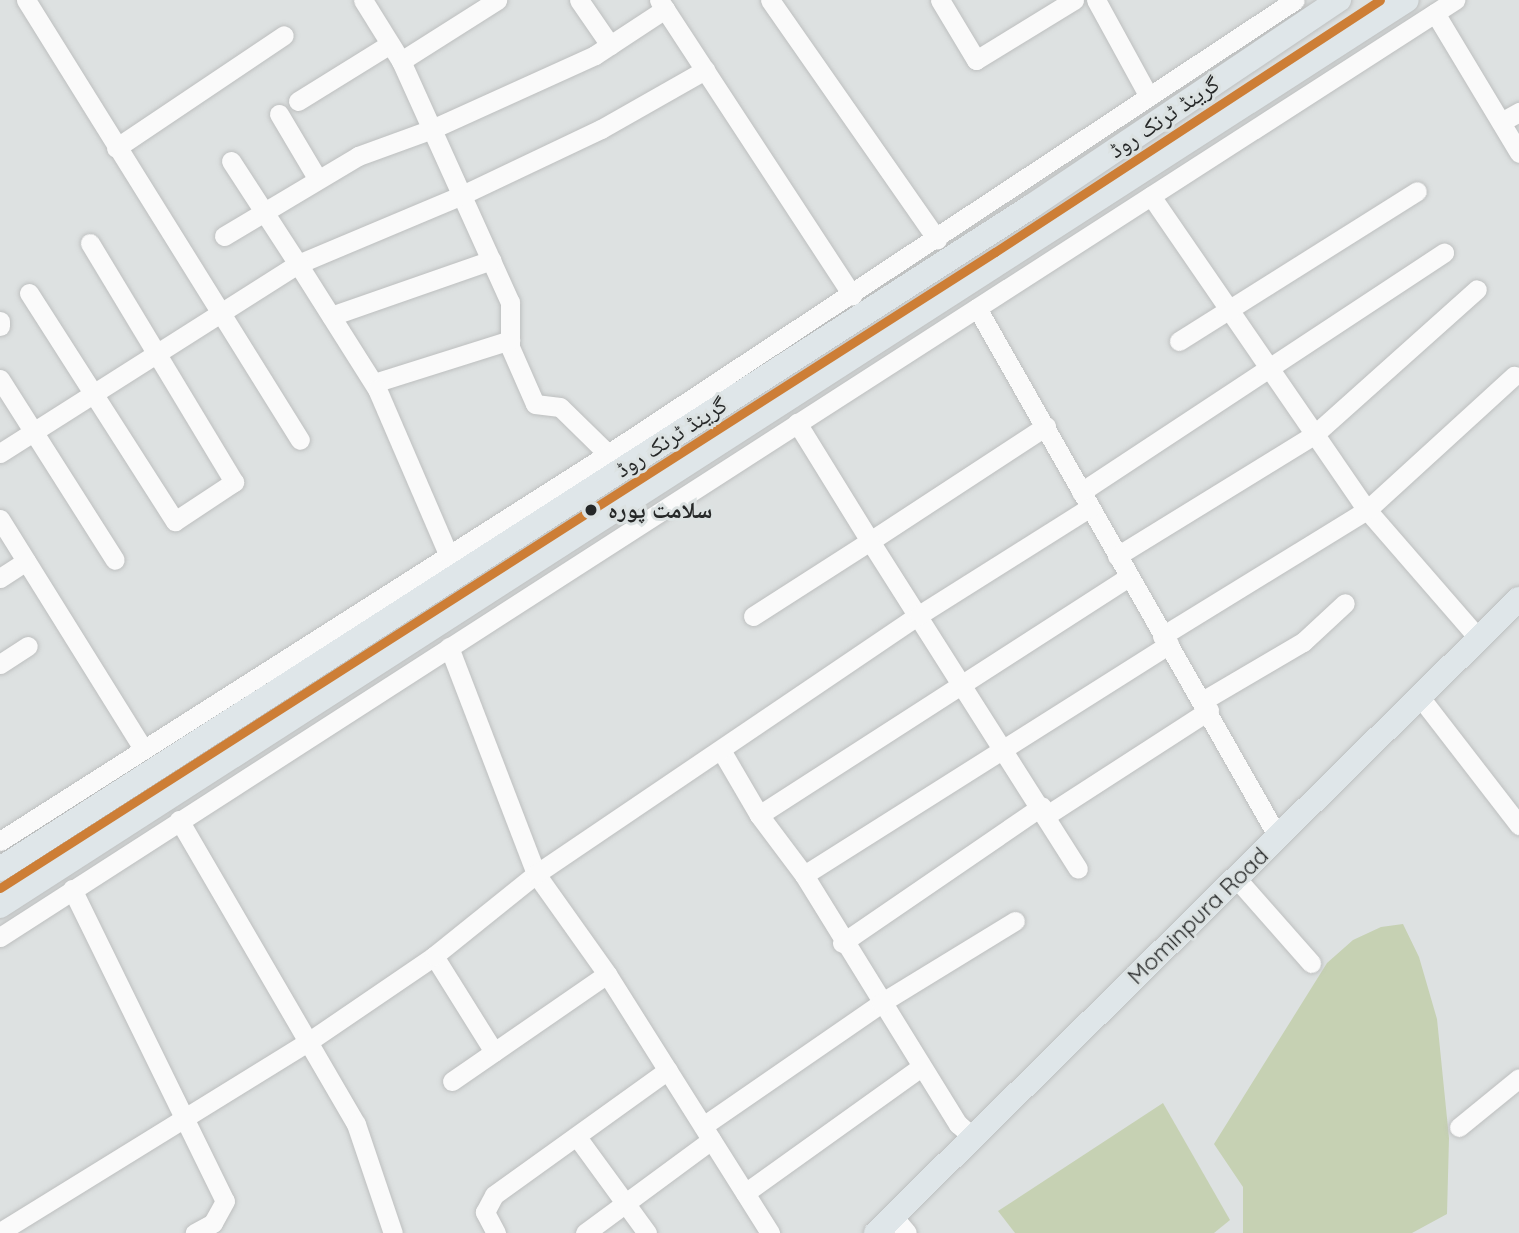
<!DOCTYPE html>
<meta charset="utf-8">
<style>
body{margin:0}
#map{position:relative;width:1519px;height:1233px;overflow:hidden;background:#dde1e1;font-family:Quicksand,"Noto Naskh Arabic",sans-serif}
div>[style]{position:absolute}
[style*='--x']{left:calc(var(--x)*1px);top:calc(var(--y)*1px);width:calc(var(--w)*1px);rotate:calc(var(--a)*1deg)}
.green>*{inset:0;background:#c6d1b3}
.roads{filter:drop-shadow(0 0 2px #bdbfbf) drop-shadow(0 0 2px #bdbfbf)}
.minor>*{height:19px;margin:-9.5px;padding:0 9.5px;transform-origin:9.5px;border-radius:9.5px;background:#fafafa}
.major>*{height:24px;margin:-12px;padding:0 12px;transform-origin:12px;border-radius:12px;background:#dfe6e9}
.metro-1>*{height:9px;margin:-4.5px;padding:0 4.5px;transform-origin:4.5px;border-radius:4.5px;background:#cd7e36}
.dots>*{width:19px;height:19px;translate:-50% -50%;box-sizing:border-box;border:4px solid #dce2e2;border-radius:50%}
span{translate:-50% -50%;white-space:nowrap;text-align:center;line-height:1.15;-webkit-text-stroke:6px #dce2e2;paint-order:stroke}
.street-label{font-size:23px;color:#262828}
.stop-label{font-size:23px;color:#262828;font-weight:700}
.left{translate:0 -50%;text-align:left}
</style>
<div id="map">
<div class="green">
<div style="clip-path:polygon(1403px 924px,1419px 957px,1437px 1019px,1449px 1138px,1447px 1214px,1412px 1233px,1243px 1233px,1243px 1187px,1214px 1144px,1327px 963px,1353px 940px,1381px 927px)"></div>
<div style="clip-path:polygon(1163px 1103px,1230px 1220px,1214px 1233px,1015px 1233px,998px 1211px)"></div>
</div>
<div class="roads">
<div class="minor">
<div style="--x:26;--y:0;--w:518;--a:58.09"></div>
<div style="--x:363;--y:0;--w:72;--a:58.1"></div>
<div style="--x:401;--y:61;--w:265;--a:65.7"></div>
<div style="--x:510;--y:302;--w:45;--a:90"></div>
<div style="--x:510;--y:347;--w:62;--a:66.3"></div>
<div style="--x:535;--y:404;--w:25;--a:7"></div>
<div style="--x:560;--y:407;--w:67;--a:44.4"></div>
<div style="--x:579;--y:0;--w:55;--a:55.4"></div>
<div style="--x:659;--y:0;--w:353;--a:56.8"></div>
<div style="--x:770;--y:0;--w:292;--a:55.1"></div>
<div style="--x:940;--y:0;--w:70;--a:59"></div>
<div style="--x:976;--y:60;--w:115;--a:-31.5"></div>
<div style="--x:1096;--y:0;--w:108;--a:61.3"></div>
<div style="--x:1435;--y:13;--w:163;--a:59"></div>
<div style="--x:401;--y:61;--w:114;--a:-32.4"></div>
<div style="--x:298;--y:101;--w:108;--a:-31.8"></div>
<div style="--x:279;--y:114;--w:74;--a:59.3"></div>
<div style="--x:1501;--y:122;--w:21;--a:-29"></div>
<div style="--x:116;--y:148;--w:202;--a:-33.9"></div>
<div style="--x:231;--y:161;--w:123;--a:57"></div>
<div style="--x:298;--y:264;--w:178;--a:-22.8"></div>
<div style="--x:462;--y:195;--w:154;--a:-25.4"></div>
<div style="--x:601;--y:129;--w:120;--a:-29.6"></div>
<div style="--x:1151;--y:196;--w:381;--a:55.5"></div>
<div style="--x:1367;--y:510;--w:171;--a:49"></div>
<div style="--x:224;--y:236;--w:156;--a:-30.8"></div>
<div style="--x:358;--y:156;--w:79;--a:-20"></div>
<div style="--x:432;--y:129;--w:179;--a:-24.4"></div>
<div style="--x:595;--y:55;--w:84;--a:-33.3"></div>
<div style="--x:29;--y:293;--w:271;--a:57.4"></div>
<div style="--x:175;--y:521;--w:71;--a:-33.5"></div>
<div style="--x:234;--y:482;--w:279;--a:-121.1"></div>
<div style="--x:977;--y:308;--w:609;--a:60.36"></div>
<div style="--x:331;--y:316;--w:170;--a:-19.2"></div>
<div style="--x:0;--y:321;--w:5;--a:90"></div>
<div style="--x:1179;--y:341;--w:281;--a:-32.2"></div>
<div style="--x:0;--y:379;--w:214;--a:57.6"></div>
<div style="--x:374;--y:383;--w:143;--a:-17.5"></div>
<div style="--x:1046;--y:426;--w:210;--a:146.8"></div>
<div style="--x:870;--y:541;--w:388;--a:57.6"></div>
<div style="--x:0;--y:453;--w:353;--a:-32.4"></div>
<div style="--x:298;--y:264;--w:148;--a:57.7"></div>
<div style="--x:377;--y:389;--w:182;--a:66.7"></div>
<div style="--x:1081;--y:492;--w:435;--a:-33.4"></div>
<div style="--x:0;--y:519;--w:271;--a:58.1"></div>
<div style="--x:1117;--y:556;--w:233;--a:-31.6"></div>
<div style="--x:1315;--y:434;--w:217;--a:-41.8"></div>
<div style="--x:0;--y:578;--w:31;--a:-33"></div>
<div style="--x:753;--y:616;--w:139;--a:-32.7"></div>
<div style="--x:870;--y:541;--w:139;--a:-121.7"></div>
<div style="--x:1162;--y:636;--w:241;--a:-31.6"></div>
<div style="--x:1367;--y:510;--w:199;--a:-42.4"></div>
<div style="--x:449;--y:647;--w:243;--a:69"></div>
<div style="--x:536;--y:874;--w:123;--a:54.6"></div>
<div style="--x:607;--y:974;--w:306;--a:57.8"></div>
<div style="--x:0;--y:664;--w:33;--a:-33"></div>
<div style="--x:1420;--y:697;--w:162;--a:52.3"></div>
<div style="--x:1204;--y:700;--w:115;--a:-30.4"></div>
<div style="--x:1303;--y:642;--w:57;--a:-42.9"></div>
<div style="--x:721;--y:750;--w:75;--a:59.7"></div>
<div style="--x:759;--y:815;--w:75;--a:53.1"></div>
<div style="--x:804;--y:875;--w:293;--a:58.3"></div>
<div style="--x:958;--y:1124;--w:18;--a:41"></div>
<div style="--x:759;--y:815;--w:440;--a:-32.8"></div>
<div style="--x:1047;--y:815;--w:193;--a:-32.9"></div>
<div style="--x:179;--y:820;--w:352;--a:59.8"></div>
<div style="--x:356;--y:1124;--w:115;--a:71.3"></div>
<div style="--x:0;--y:841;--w:721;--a:-32.48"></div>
<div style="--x:608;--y:454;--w:823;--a:-33.46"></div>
<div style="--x:804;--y:875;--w:432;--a:-32.3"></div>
<div style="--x:1237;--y:879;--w:112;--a:48.6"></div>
<div style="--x:72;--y:889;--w:347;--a:63.9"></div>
<div style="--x:225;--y:1201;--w:25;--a:119"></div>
<div style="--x:213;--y:1223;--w:21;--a:151"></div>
<div style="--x:0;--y:937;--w:1731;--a:-32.78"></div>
<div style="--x:842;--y:943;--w:242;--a:-34.4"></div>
<div style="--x:434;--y:956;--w:113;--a:58"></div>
<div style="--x:452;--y:1081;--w:188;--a:-34.6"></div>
<div style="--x:703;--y:1126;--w:216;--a:-34.6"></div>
<div style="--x:881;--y:1003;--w:157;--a:-31.5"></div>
<div style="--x:1459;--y:1127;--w:77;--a:-39.2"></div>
<div style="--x:577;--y:1137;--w:119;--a:53.9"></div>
<div style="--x:745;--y:1193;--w:216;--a:-35.6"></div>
<div style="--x:892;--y:1215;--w:23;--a:50"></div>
<div style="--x:0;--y:1232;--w:362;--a:-31.7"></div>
<div style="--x:308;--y:1042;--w:153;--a:-34.3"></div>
<div style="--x:434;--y:956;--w:131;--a:-38.8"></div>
<div style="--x:536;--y:874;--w:462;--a:-34.1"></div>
<div style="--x:919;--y:615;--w:201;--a:-32.2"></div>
<div style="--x:496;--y:1233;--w:24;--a:-118"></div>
<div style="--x:485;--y:1212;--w:19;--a:-62"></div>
<div style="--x:494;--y:1195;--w:214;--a:-35.7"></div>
<div style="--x:585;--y:1233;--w:157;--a:-36.4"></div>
</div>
<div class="major">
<div style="--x:0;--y:869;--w:1227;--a:-32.72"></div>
<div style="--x:1032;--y:206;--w:370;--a:-33.9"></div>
<div style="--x:0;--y:906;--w:1673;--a:-32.78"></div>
<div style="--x:876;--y:1233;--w:903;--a:-44.6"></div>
</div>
</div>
<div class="metro-1">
<div style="--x:0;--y:888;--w:1181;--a:-32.59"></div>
<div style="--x:995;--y:252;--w:460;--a:-33.2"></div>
</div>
<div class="dots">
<div style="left:591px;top:510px;background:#262828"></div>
</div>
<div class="street-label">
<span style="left:1164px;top:117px;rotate:-34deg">گرینڈ ٹرنک روڈ</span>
<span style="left:671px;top:437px;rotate:-33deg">گرینڈ ٹرنک روڈ</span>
<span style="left:1198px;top:916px;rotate:-44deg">Mominpura Road</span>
</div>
<div class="stop-label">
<span class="left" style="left:608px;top:510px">سلامت پورہ</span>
</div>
</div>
